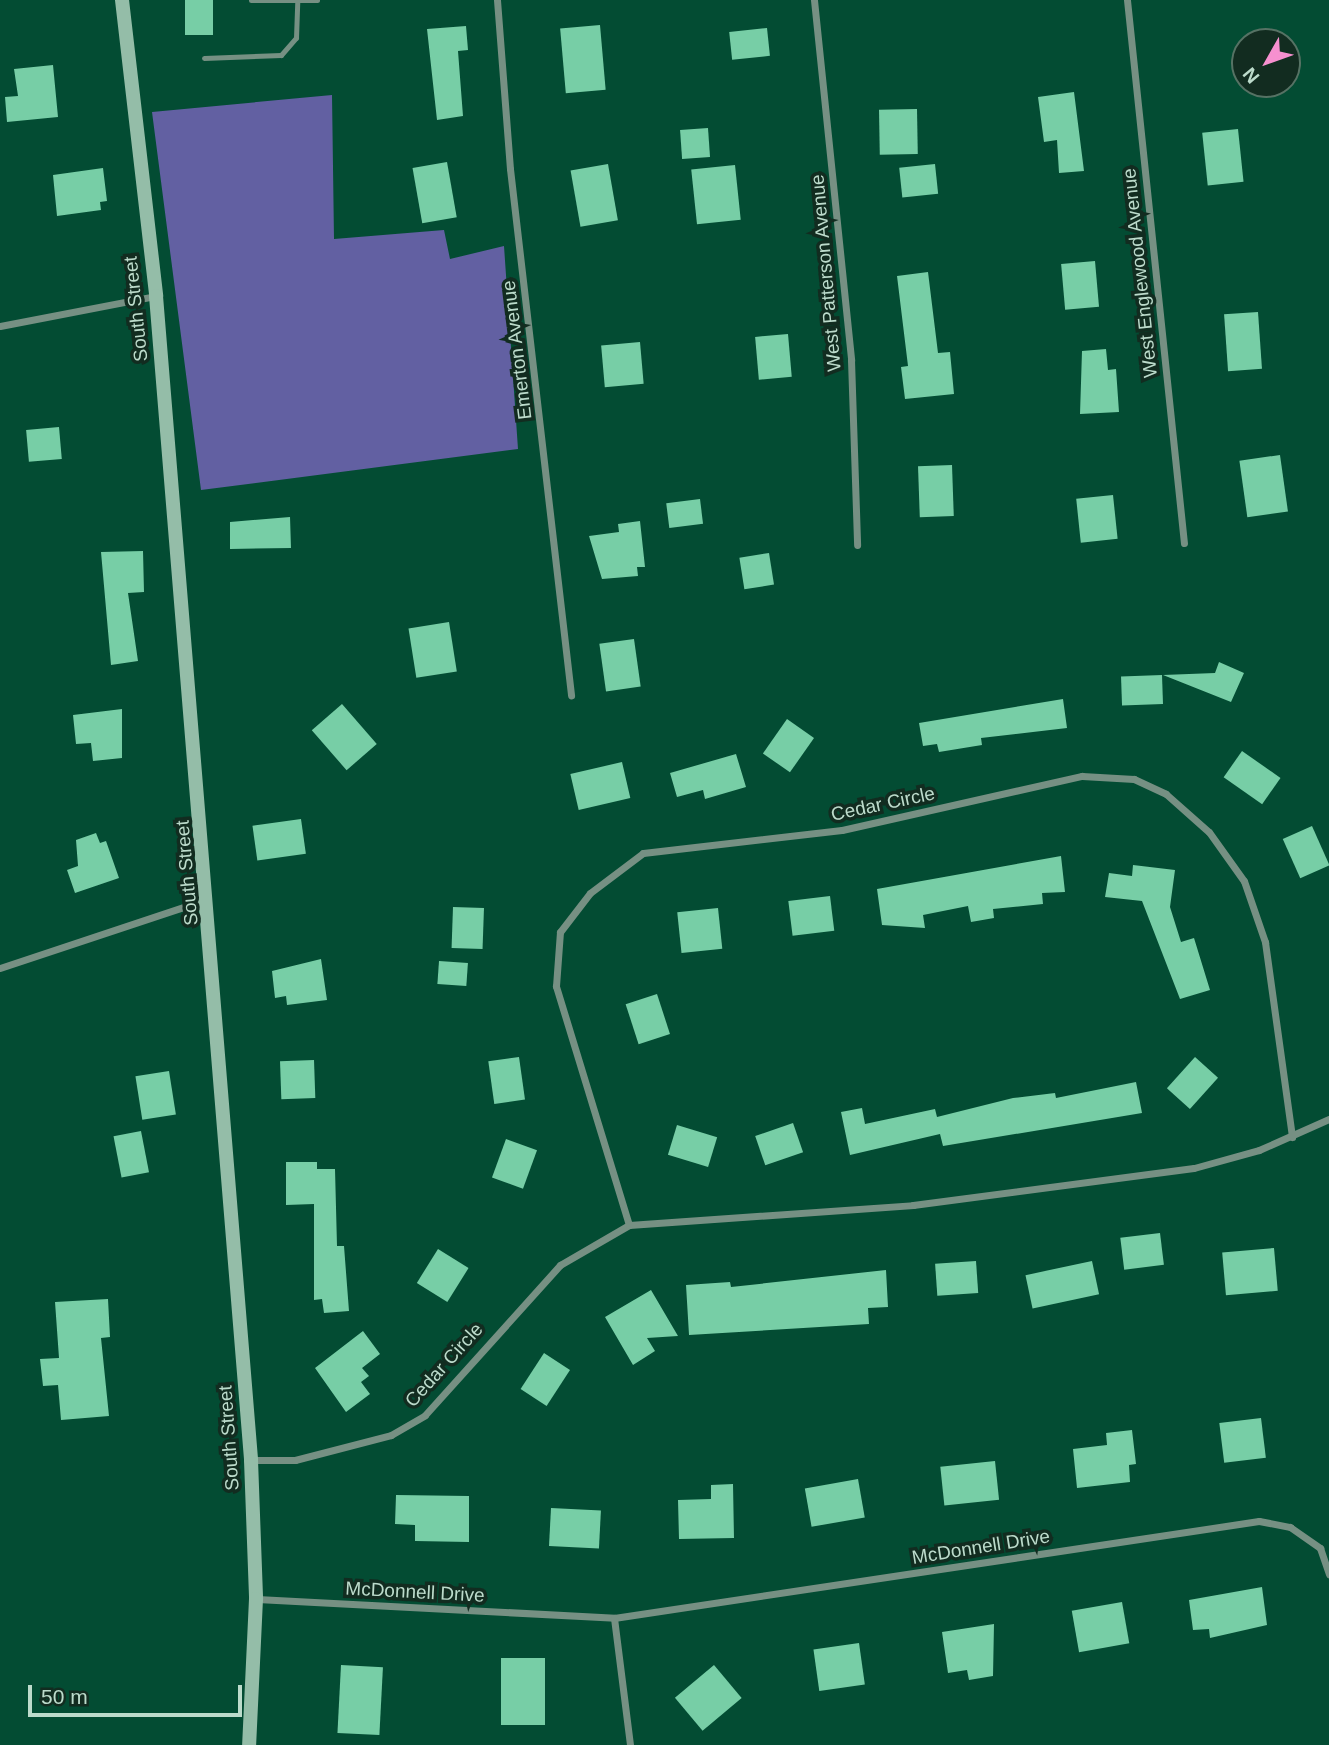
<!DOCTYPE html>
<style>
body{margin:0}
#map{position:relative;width:1329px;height:1745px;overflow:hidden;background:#034c33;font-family:Helvetica,sans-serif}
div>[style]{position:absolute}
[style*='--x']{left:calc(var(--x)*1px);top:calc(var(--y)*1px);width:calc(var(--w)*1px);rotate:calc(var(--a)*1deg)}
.forest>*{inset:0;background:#6260a2}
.building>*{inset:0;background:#77cea6;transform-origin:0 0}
.service>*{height:5px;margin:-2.5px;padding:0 2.5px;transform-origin:2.5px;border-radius:2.5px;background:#769083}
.minor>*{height:7px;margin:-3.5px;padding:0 3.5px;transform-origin:3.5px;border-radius:3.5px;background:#769083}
.secondary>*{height:14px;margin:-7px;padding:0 7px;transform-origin:7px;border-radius:7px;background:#94bda8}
span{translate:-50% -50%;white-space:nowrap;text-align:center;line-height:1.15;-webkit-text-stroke:7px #122c20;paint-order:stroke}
.street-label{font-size:19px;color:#bcdbcb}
.north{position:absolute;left:1231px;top:28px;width:70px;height:70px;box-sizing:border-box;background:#122c20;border:2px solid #567264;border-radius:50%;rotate:230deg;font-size:19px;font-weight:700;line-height:28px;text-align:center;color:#bcdbcb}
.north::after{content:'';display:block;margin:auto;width:24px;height:32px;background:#f690cf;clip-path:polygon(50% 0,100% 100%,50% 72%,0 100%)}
.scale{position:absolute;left:28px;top:1685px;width:214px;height:32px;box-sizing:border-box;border:4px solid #bcdbcb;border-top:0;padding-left:9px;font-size:21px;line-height:24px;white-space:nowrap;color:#bcdbcb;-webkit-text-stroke:5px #122c20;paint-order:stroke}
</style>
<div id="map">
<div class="forest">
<div style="clip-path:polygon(332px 95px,334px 239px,444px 230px,450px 259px,504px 246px,518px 449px,201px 490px,152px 112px)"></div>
</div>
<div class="building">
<div style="left:185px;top:0;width:28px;height:35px"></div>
<div style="left:600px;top:25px;width:65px;height:40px;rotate:85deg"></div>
<div style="clip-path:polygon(466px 26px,468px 50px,458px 51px,463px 116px,437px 120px,427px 29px)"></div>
<div style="left:767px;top:28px;width:28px;height:38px;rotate:84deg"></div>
<div style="clip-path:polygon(53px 65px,58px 117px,7px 122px,5px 97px,18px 96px,14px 69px)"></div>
<div style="clip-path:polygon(1074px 92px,1084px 171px,1059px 173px,1057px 140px,1044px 142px,1038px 97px)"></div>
<div style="left:917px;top:109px;width:45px;height:38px;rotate:89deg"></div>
<div style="left:708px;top:128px;width:29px;height:28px;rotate:86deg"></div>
<div style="left:1238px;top:129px;width:53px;height:36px;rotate:84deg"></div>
<div style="left:447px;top:162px;width:56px;height:35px;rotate:80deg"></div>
<div style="left:608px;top:164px;width:57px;height:38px;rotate:80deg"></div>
<div style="left:935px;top:164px;width:30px;height:36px;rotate:84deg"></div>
<div style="left:735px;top:165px;width:55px;height:44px;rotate:84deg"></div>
<div style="clip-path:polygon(103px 168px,107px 201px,100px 202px,101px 210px,57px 216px,53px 175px)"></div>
<div style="left:1095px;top:261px;width:46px;height:34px;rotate:85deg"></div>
<div style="clip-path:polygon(928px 272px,938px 353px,950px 352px,954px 394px,905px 399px,901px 367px,908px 366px,897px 276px)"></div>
<div style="left:1258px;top:312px;width:57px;height:34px;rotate:86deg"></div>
<div style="left:788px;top:334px;width:43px;height:33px;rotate:85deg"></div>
<div style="left:640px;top:342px;width:42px;height:39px;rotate:85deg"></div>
<div style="clip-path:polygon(1106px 349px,1108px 370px,1116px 369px,1119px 412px,1080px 414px,1082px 351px)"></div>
<div style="left:59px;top:427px;width:32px;height:33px;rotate:85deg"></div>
<div style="left:1280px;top:455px;width:57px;height:41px;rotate:82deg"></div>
<div style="left:952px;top:465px;width:51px;height:34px;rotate:88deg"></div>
<div style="left:1113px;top:495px;width:44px;height:37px;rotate:84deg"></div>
<div style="left:700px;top:499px;width:25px;height:34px;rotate:83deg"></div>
<div style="clip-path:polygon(290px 517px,291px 548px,230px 549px,230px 522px)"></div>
<div style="clip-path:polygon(640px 521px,645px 567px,637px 567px,638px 576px,602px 579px,589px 536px,619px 532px,618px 524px)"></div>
<div style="clip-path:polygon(143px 551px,144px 592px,128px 593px,138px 661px,111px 665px,101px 552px)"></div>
<div style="left:769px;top:553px;width:32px;height:30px;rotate:81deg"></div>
<div style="left:449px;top:622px;width:50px;height:41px;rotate:81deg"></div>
<div style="left:634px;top:639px;width:48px;height:35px;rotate:82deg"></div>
<div style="clip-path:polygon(1219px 662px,1244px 673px,1231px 702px,1163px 675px,1215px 673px)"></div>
<div style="left:1162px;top:675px;width:29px;height:41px;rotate:88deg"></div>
<div style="clip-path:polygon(1063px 699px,1067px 728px,981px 738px,982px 745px,939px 752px,937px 744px,923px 746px,919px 723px)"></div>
<div style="left:342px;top:704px;width:53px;height:40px;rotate:49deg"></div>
<div style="clip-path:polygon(122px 709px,122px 758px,93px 761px,91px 743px,76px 744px,73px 715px)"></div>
<div style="left:787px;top:719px;width:33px;height:42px;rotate:35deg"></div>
<div style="left:1242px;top:751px;width:47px;height:32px;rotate:35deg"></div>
<div style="clip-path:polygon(736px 754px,746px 787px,705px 799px,703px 790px,677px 797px,670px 773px)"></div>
<div style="left:622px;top:762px;width:37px;height:53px;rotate:77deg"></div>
<div style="left:301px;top:819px;width:35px;height:49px;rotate:82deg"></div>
<div style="left:1312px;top:826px;width:43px;height:32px;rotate:66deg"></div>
<div style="clip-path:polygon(96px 833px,100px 843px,106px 841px,119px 878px,75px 893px,67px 870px,78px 866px,76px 840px)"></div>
<div style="clip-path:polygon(1061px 856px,1065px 892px,1042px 893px,1043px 904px,993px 909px,994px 918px,971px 922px,968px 906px,923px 915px,925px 928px,882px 925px,877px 889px)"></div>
<div style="clip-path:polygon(1133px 865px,1175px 870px,1170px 907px,1181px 942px,1194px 938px,1210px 990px,1180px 999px,1142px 901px,1105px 897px,1109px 873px,1132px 876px)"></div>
<div style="left:830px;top:896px;width:35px;height:42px;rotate:83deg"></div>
<div style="left:453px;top:907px;width:31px;height:41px;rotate:2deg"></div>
<div style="left:718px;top:908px;width:41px;height:41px;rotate:84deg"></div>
<div style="clip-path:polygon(321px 959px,327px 1000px,287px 1005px,286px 996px,275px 998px,272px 971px)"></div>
<div style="left:439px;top:961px;width:29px;height:23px;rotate:4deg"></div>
<div style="left:657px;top:994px;width:42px;height:33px;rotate:72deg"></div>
<div style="left:519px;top:1057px;width:43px;height:31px;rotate:82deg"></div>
<div style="left:1195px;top:1057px;width:31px;height:42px;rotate:42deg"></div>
<div style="left:314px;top:1060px;width:38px;height:34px;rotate:88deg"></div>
<div style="left:169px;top:1071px;width:44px;height:34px;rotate:81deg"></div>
<div style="clip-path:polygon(1136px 1082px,1142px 1113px,943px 1146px,940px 1134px,850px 1155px,841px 1112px,862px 1108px,865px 1124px,935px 1109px,937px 1117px,1013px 1098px,1055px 1093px,1056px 1098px)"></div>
<div style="left:793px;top:1123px;width:31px;height:40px;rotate:71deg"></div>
<div style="left:677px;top:1125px;width:42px;height:31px;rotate:17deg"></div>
<div style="left:141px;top:1131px;width:42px;height:28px;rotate:79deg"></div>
<div style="left:506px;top:1139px;width:33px;height:41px;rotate:20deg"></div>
<div style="clip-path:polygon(286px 1162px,317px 1162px,317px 1169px,335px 1169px,337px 1246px,344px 1246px,349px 1311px,324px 1313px,322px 1299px,314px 1300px,314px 1204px,286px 1205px)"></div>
<div style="left:1160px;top:1233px;width:32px;height:40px;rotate:83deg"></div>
<div style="left:1274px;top:1248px;width:43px;height:52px;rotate:85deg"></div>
<div style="left:438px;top:1249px;width:36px;height:40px;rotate:32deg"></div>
<div style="left:976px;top:1261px;width:32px;height:41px;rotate:86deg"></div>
<div style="left:1092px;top:1261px;width:34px;height:68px;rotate:78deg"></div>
<div style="clip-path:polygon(886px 1270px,888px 1307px,868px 1308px,869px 1324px,689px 1335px,686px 1285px,730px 1282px,731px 1287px)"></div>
<div style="clip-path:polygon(651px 1290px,678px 1336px,647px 1338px,655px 1351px,633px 1365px,605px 1317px)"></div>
<div style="clip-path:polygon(108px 1299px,110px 1337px,101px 1338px,109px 1416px,61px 1420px,58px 1385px,43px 1386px,40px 1359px,59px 1358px,55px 1302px)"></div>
<div style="clip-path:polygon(363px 1331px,380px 1354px,362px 1368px,369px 1376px,361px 1382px,370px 1394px,346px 1412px,315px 1368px)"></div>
<div style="left:544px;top:1353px;width:31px;height:43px;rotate:33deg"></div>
<div style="left:1261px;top:1418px;width:40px;height:42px;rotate:83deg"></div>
<div style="clip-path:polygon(1132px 1430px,1136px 1464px,1129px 1465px,1130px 1482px,1077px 1488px,1073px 1449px,1107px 1445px,1106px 1433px)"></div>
<div style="left:995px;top:1461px;width:39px;height:55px;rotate:84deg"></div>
<div style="left:858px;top:1479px;width:39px;height:54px;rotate:80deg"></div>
<div style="clip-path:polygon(733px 1484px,734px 1538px,679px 1539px,678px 1500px,711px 1499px,711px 1485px)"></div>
<div style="clip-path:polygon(396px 1495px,469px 1496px,469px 1542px,415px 1541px,415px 1525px,395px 1524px)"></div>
<div style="left:551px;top:1508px;width:50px;height:38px;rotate:3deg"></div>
<div style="clip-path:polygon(1262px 1587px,1267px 1625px,1210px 1638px,1209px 1629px,1193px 1630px,1189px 1600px)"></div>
<div style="left:1122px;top:1602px;width:42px;height:51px;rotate:80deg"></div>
<div style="clip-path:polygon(994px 1624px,993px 1676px,969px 1680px,967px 1670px,948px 1673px,942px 1632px)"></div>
<div style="left:859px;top:1643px;width:42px;height:46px;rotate:82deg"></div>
<div style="left:501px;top:1658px;width:44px;height:67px"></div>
<div style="left:341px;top:1665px;width:42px;height:68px;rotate:3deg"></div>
<div style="left:714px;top:1665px;width:43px;height:51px;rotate:50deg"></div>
</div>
<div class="service">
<div style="--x:251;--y:0;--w:66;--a:0"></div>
<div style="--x:204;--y:58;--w:77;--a:-2.2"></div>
<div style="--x:281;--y:55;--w:23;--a:-49"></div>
<div style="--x:296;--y:38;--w:36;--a:-88"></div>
</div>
<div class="minor">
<div style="--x:497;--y:0;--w:169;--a:85.6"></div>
<div style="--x:510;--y:169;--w:530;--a:83.38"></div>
<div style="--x:814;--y:0;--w:362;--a:84.1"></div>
<div style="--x:851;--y:360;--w:185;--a:88.1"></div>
<div style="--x:1127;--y:0;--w:546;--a:84.01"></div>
<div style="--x:0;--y:326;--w:159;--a:-10.9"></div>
<div style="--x:0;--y:968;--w:216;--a:-18.4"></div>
<div style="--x:629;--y:1225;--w:250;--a:-107"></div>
<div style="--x:556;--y:986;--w:54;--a:-85.8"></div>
<div style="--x:560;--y:932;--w:49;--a:-52.4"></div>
<div style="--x:590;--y:893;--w:66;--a:-37"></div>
<div style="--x:643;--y:853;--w:200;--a:-6.6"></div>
<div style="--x:842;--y:830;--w:246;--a:-12.7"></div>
<div style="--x:1082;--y:776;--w:52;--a:3.3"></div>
<div style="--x:1134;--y:779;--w:35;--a:25"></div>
<div style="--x:1166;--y:794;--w:57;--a:41.5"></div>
<div style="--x:1209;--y:832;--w:60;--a:54.5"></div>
<div style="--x:1244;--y:881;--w:65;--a:71"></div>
<div style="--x:1265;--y:942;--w:197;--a:82.1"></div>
<div style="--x:252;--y:1460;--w:43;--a:0"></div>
<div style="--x:295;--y:1460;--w:99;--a:-14.6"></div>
<div style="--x:391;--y:1435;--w:39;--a:-30"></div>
<div style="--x:425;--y:1415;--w:202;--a:-48"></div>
<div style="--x:560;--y:1265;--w:80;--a:-30.1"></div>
<div style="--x:629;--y:1225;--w:285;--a:-4"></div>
<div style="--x:913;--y:1205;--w:283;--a:-7.5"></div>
<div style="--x:1194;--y:1168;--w:67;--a:-15.5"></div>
<div style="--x:1259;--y:1150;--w:77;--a:-23.9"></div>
<div style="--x:257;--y:1599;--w:358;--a:3"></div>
<div style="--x:614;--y:1618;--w:652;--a:-8.55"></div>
<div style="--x:1259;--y:1521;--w:32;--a:11"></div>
<div style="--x:1290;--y:1527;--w:37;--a:35"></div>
<div style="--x:1320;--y:1548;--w:28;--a:71"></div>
<div style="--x:614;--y:1618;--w:128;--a:82.8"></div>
</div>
<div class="secondary">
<div style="--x:122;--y:0;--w:298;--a:83.4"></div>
<div style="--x:156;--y:296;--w:1168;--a:85.33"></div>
<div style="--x:251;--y:1460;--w:139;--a:87.9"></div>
<div style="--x:256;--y:1599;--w:146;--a:92.7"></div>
</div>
<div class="street-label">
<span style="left:826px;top:273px;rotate:-95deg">West Patterson Avenue</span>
<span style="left:1140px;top:273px;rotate:-96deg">West Englewood Avenue</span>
<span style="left:136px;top:309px;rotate:-96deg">South Street</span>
<span style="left:517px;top:350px;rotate:-97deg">Emerton Avenue</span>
<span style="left:883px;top:804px;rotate:-12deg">Cedar Circle</span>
<span style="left:187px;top:873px;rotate:-95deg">South Street</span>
<span style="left:444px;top:1365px;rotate:-48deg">Cedar Circle</span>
<span style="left:229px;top:1438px;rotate:-94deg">South Street</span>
<span style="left:981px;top:1547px;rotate:-9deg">McDonnell Drive</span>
<span style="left:415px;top:1592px;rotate:3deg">McDonnell Drive</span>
</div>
<div class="north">N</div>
<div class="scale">50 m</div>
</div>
